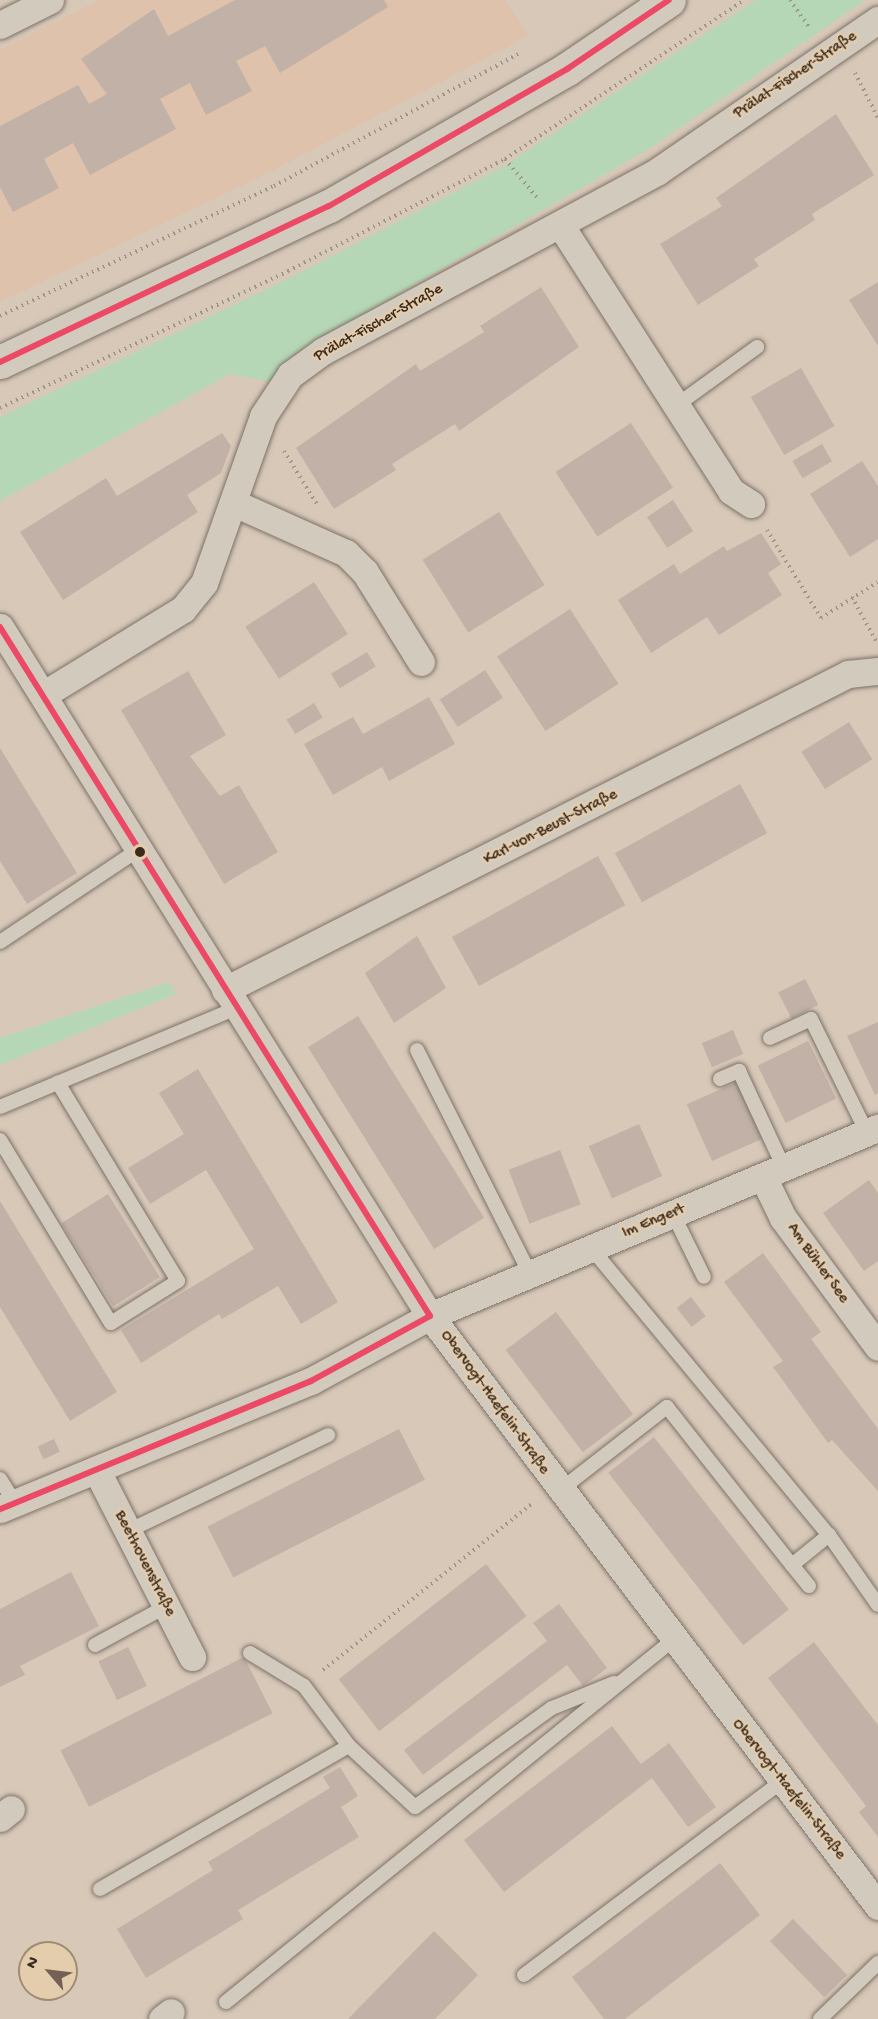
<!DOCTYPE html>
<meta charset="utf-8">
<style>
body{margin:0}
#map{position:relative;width:878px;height:2019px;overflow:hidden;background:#d8c8b8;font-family:"Gochi Hand",sans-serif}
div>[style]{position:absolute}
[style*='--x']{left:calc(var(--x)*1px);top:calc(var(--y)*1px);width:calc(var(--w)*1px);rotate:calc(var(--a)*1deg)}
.built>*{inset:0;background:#dec2ac}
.green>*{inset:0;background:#b6d7b5}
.building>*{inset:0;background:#c2b1a6;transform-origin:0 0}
.path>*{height:4px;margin-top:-2px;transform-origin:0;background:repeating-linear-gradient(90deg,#9c948a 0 1.5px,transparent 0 6px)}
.roads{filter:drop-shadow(0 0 2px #7d7268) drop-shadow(0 0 2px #7d7268)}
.service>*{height:14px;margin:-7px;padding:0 7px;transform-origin:7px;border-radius:7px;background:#d3cabe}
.minor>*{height:27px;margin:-13.5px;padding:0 13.5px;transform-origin:13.5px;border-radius:13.5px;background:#d3cabe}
.tertiary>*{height:33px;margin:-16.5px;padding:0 16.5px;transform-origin:16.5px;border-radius:16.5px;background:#d3cabe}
.bus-1>*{height:6px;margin:-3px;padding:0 3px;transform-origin:3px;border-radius:3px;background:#ec4966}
.dots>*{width:16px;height:16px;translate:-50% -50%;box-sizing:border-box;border:3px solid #e4cdad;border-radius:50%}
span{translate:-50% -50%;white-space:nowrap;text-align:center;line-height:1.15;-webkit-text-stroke:4.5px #e4cdad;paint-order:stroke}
.street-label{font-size:16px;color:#3b2a1e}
.north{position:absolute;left:18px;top:1941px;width:60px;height:60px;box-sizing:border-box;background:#e4cdad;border:2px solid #a08c74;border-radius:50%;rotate:298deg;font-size:16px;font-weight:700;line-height:24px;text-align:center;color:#3b2a1e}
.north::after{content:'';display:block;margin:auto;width:21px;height:27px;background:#726154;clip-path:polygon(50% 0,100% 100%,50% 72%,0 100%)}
</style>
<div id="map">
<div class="built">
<div style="clip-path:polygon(99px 0,506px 0,528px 36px,272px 171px,0 302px,0 50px)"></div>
</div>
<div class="green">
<div style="clip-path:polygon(756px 0,865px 0,652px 147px,291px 356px,271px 382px,230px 374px,0 501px,0 417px,290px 278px,504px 166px)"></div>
<div style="clip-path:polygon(169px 982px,176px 994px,0 1065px,0 1038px)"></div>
</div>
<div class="building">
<div style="clip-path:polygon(235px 0,384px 0,388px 7px,280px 73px,265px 46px,236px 61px,252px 91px,206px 115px,190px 83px,160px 99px,176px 129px,90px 175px,73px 143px,44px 159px,59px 188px,13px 212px,0 187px,0 126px,78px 85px,89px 104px,107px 94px,81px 59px,154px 9px,168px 36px)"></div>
<div style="clip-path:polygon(836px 114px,874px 175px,812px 214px,815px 220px,754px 259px,759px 266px,698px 305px,660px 244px,722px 206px,716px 198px)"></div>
<div style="clip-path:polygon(878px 282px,878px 346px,849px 300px)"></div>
<div style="clip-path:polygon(541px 287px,579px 347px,459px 431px,455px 424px,392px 464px,396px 470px,334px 509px,296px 448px,416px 364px,420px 371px,484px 332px,480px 326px)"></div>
<div style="left:801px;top:368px;width:67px;height:58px;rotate:60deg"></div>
<div style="left:631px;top:423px;width:77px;height:90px;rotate:57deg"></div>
<div style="clip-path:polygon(222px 433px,231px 446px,221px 473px,187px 495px,198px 512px,63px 600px,20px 532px,106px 478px,117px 496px)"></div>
<div style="left:822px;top:444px;width:20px;height:34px;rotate:60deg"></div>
<div style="clip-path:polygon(862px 461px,878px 486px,878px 539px,850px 557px,810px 494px)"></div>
<div style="left:673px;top:500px;width:37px;height:31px;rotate:57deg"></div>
<div style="left:499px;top:512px;width:86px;height:90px;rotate:58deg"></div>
<div style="clip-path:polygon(761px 533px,781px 564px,768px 573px,782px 595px,719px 635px,707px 617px,651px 653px,618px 600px,674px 564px,680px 574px,724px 546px,727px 551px)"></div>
<div style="left:314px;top:582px;width:62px;height:82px;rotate:57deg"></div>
<div style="left:570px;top:609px;width:89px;height:87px;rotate:57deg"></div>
<div style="left:367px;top:652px;width:17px;height:42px;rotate:59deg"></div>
<div style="left:485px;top:670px;width:33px;height:54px;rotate:57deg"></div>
<div style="clip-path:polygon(188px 671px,226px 735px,190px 756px,220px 796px,239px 785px,278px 852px,224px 884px,121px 710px)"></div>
<div style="clip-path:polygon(429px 697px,455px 744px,389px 781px,382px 767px,333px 795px,304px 744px,353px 717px,363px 734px)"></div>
<div style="left:314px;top:703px;width:17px;height:32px;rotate:59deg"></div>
<div style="left:849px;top:722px;width:44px;height:56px;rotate:58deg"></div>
<div style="clip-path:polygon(0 748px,77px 873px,27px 904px,0 861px)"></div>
<div style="left:740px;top:784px;width:56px;height:143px;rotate:61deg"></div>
<div style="left:598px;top:856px;width:56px;height:167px;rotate:61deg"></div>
<div style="clip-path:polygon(417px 936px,446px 988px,394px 1023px,365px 973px)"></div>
<div style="left:805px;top:979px;width:29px;height:30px;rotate:63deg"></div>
<div style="left:358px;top:1016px;width:238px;height:59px;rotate:58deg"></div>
<div style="clip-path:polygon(878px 1022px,878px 1093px,875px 1095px,847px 1036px)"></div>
<div style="left:733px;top:1030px;width:26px;height:34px;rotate:67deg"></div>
<div style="left:808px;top:1041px;width:64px;height:56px;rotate:64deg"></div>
<div style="clip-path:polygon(198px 1069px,338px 1302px,301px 1324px,278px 1286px,222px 1319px,219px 1314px,141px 1363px,121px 1330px,254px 1249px,206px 1170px,150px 1204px,128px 1168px,184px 1134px,159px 1093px)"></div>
<div style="left:737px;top:1082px;width:62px;height:55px;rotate:66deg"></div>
<div style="left:639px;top:1124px;width:57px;height:55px;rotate:66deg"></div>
<div style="left:560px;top:1150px;width:58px;height:55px;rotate:69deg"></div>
<div style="clip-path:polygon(869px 1180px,878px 1193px,878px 1261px,864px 1271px,823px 1213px)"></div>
<div style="left:108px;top:1194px;width:98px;height:55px;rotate:58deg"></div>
<div style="clip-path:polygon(0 1201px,117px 1392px,70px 1421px,0 1307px)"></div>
<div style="clip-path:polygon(763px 1253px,821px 1332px,811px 1339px,878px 1429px,878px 1491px,832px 1440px,828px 1443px,773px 1367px,783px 1361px,724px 1282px)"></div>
<div style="left:691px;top:1297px;width:24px;height:18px;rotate:52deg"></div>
<div style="left:556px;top:1312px;width:128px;height:63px;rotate:53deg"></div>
<div style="left:399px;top:1429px;width:57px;height:215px;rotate:63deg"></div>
<div style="left:654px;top:1437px;width:219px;height:58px;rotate:52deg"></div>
<div style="left:54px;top:1439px;width:14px;height:18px;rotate:65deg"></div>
<div style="left:486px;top:1564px;width:66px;height:187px;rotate:52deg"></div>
<div style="clip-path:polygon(71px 1572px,99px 1626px,20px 1666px,25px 1675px,0 1687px,0 1609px)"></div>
<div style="clip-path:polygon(559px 1604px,607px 1668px,583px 1686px,567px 1665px,423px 1775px,404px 1750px,547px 1641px,533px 1623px)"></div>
<div style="clip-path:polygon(814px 1642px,878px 1725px,878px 1837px,859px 1812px,866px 1806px,768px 1678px)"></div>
<div style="left:128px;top:1647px;width:43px;height:33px;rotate:64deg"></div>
<div style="left:244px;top:1657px;width:63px;height:206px;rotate:63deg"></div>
<div style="clip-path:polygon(612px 1726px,641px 1764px,669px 1743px,716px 1807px,688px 1827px,652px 1778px,504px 1892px,464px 1840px)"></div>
<div style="clip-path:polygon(340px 1767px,358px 1796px,341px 1807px,359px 1837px,238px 1910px,243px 1919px,146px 1978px,117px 1929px,213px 1870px,208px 1862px,330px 1788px,323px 1777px)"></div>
<div style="clip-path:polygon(720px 1863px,760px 1915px,625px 2019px,604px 2019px,572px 1977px)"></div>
<div style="left:793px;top:1919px;width:78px;height:32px;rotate:46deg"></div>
<div style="clip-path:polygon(434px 1931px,478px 1975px,435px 2019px,348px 2019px)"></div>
</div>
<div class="path">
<div style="--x:790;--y:0;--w:35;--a:55"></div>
<div style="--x:855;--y:73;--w:51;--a:62.9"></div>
<div style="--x:505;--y:159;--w:53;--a:50.3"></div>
<div style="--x:0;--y:316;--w:303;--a:-25.4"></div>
<div style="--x:274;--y:186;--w:280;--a:-28.4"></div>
<div style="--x:0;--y:408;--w:319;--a:-25.4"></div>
<div style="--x:288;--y:271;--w:244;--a:-27.3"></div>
<div style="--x:505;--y:159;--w:287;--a:-33.6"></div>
<div style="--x:284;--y:451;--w:65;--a:58.3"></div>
<div style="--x:767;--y:530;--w:103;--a:58.5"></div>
<div style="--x:821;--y:618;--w:67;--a:-32.3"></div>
<div style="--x:852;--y:597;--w:50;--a:61.4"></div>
<div style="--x:323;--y:1670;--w:268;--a:-38.5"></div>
</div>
<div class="roads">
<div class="service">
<div style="--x:677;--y:405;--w:99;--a:-35.9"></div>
<div style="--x:0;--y:942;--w:169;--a:-33.7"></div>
<div style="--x:770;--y:1038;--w:45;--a:-24.9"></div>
<div style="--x:811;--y:1019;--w:127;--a:63.8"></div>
<div style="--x:417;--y:1050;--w:251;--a:63.2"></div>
<div style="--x:720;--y:1079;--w:21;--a:-23"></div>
<div style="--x:739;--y:1071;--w:107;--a:65.1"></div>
<div style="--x:0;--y:1107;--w:257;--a:-22.7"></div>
<div style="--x:0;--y:1140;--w:214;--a:58.8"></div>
<div style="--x:111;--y:1323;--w:79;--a:-32.1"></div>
<div style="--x:178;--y:1281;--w:232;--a:-121.2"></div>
<div style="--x:673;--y:1214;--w:70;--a:63.8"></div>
<div style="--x:592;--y:1249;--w:371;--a:50.4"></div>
<div style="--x:829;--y:1535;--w:85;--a:55"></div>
<div style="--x:0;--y:1479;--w:28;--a:58"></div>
<div style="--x:559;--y:1491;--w:137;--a:-37.9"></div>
<div style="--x:667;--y:1407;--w:201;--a:51.7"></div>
<div style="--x:792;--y:1565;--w:48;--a:-39"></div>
<div style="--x:128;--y:1531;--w:222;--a:-25.6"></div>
<div style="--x:792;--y:1565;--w:27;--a:51"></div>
<div style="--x:95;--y:1645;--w:80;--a:-28.5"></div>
<div style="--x:250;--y:1653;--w:63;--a:31.4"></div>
<div style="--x:304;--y:1686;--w:75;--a:53.1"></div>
<div style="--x:349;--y:1746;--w:90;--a:42.7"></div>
<div style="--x:415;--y:1807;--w:169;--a:-35.9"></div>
<div style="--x:552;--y:1708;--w:67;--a:-22"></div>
<div style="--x:100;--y:1889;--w:287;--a:-29.9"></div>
<div style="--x:524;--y:1975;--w:323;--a:-36.9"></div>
<div style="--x:226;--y:2002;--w:575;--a:-39"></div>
<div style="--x:820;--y:2019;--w:81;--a:-44"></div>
</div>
<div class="minor">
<div style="--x:0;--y:25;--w:56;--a:-26.6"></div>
<div style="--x:561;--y:226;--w:315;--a:57.3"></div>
<div style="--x:731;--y:491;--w:24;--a:33"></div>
<div style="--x:234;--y:503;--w:123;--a:24.1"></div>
<div style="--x:346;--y:553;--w:27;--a:45"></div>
<div style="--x:365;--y:572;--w:106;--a:58.1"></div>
<div style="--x:0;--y:627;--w:812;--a:58.03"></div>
<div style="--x:430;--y:1316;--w:741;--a:52.79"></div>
<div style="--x:46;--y:693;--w:161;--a:-31.5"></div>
<div style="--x:183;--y:609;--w:33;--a:-51"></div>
<div style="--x:204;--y:583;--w:177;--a:-70.5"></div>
<div style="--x:263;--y:416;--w:49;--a:-56.6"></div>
<div style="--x:290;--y:375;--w:41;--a:-36"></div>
<div style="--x:323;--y:351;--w:380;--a:-28.2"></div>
<div style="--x:658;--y:171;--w:267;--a:-34.5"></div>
<div style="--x:225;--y:990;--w:699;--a:-26.9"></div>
<div style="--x:848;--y:674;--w:30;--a:-6"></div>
<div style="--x:763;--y:1177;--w:46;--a:64"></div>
<div style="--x:783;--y:1218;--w:160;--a:53.6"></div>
<div style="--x:97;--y:1471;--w:209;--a:62.9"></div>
<div style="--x:0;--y:1509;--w:336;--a:-22.4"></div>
<div style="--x:311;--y:1381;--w:136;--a:-28.6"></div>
<div style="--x:430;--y:1316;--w:486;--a:-22.8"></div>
<div style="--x:0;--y:1818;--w:14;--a:-39"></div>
<div style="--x:162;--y:2019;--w:11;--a:-38"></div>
</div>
<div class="tertiary">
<div style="--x:0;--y:362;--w:364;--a:-25.4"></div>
<div style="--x:329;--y:206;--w:275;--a:-29.9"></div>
<div style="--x:567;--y:69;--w:123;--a:-34.1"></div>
</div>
</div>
<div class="bus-1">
<div style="--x:0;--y:362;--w:364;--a:-25.4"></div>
<div style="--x:329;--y:206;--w:275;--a:-29.9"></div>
<div style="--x:567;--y:69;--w:123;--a:-34.1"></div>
<div style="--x:0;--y:627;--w:812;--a:58.03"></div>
<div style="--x:430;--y:1316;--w:136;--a:151.4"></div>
<div style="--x:311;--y:1381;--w:336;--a:157.6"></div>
</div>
<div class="dots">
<div style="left:140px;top:852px;background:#3b2a1e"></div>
</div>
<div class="street-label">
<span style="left:796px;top:76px;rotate:-34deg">Prälat-Fischer-Straße</span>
<span style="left:379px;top:324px;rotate:-29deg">Prälat-Fischer-Straße</span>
<span style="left:551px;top:828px;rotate:-27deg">Karl-von-Beust-Straße</span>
<span style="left:654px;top:1222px;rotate:-23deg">Im Engert</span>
<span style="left:817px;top:1264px;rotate:54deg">Am Bühler See</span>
<span style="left:494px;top:1403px;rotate:54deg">Obervogt-Haefelin-Straße</span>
<span style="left:144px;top:1564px;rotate:63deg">Beethovenstraße</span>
<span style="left:788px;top:1790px;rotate:52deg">Obervogt-Haefelin-Straße</span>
</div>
<div class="north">N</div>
</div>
